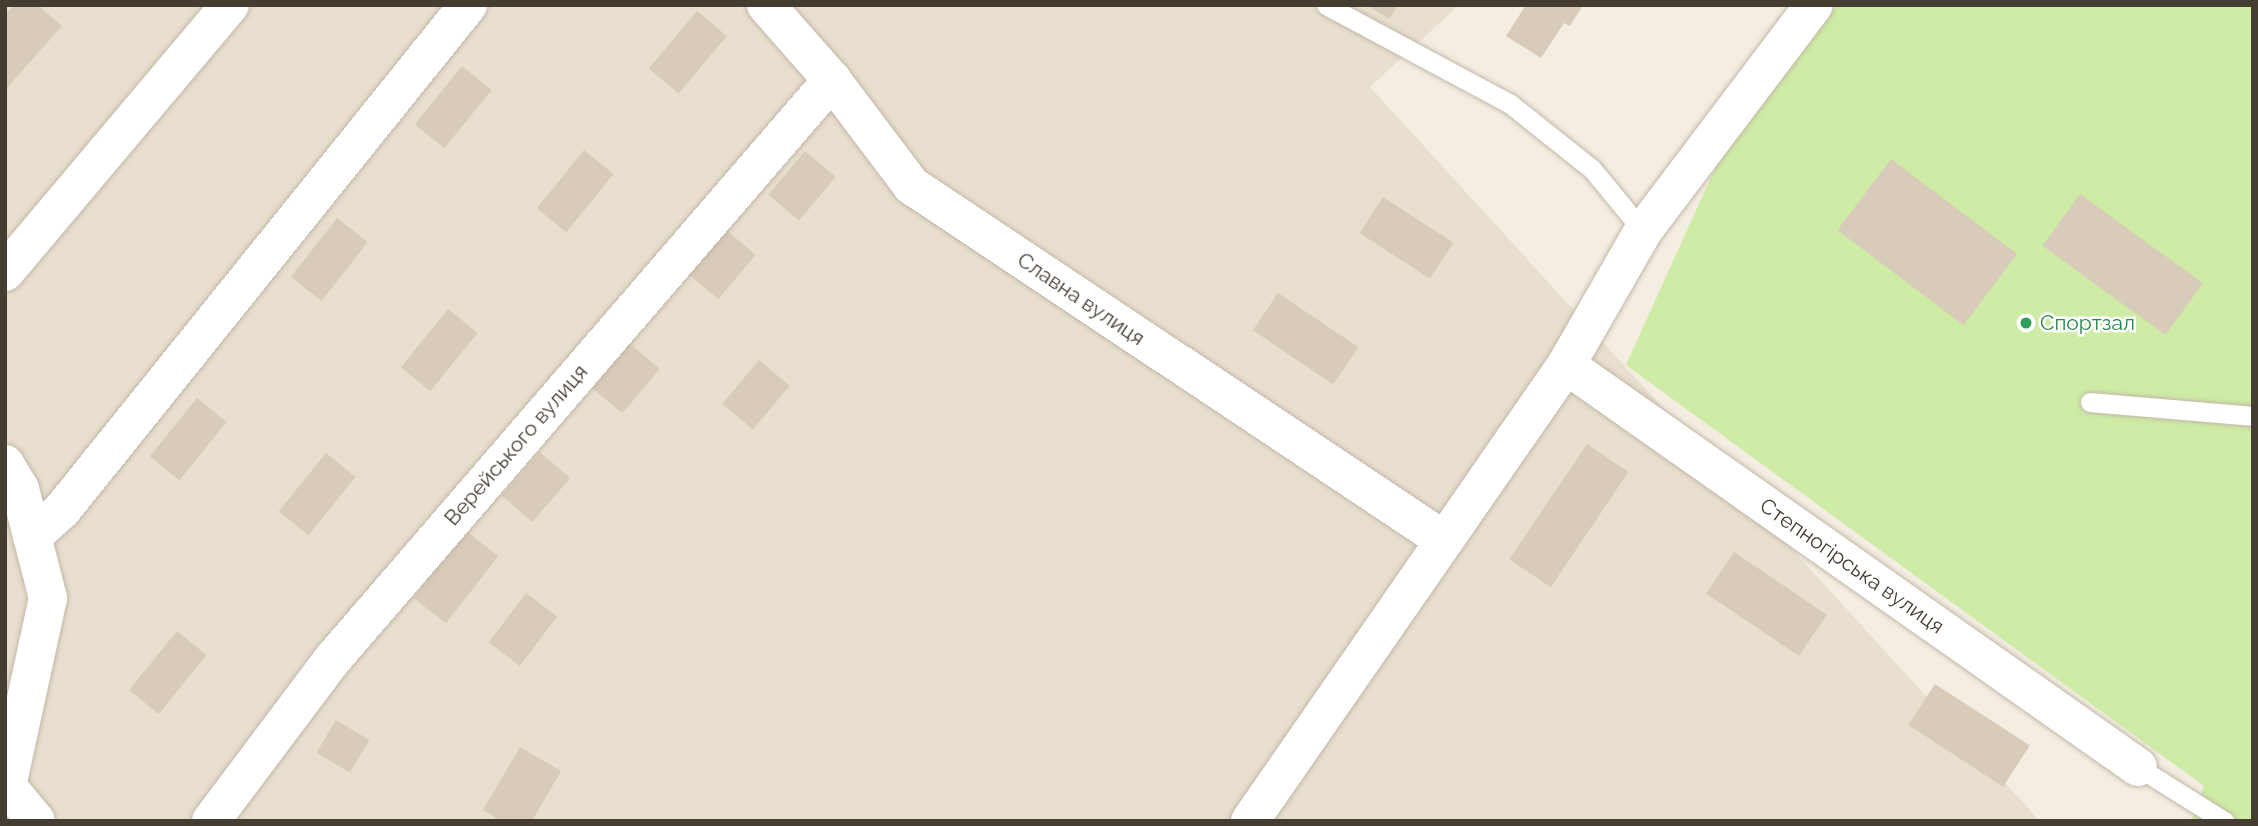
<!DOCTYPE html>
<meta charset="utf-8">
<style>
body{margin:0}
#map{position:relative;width:2258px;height:826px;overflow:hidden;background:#f3ede2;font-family:Raleway,sans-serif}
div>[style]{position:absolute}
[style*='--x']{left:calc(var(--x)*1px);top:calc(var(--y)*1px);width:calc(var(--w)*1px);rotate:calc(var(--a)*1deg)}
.residential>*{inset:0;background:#e8dfcf}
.green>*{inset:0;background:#ceeca5}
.building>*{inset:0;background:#d9cbb9;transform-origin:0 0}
.roads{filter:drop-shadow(0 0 2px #c2b8a7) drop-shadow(0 0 2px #c2b8a7)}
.service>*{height:19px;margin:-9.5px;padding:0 9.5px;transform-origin:9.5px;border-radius:9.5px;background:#fff}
.minor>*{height:38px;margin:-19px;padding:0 19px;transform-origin:19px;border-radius:19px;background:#fff}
.dots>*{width:19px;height:19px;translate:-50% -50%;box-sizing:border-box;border:4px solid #fff;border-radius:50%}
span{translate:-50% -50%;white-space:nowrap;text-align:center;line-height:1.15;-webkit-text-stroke:5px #fff;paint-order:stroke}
.street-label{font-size:21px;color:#453d32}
.leisure-label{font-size:21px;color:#27864d}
.left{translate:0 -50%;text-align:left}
.frame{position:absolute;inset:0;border:7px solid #453d32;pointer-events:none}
</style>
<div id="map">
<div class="residential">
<div style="clip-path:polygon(5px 5px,1459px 5px,1370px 87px,2040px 821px,5px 821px)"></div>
</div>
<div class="green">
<div style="clip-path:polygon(1789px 5px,2253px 5px,2253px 821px,2191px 821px,2204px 786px,1626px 365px)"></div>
</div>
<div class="building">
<div style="clip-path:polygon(14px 5px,38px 5px,62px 26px,5px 90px,5px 15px)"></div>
<div style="clip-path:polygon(1366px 5px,1398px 5px,1389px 19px)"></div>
<div style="clip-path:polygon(1526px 5px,1583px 5px,1570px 26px,1564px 23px,1541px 58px,1506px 36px)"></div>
<div style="left:697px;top:11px;width:39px;height:75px;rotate:40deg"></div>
<div style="left:462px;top:66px;width:38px;height:75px;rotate:39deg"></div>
<div style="left:584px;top:150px;width:38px;height:75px;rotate:39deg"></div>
<div style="left:805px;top:151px;width:40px;height:57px;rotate:40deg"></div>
<div style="left:1891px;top:159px;width:158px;height:89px;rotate:37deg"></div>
<div style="left:2080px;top:194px;width:152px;height:64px;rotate:36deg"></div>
<div style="left:1383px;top:197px;width:84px;height:43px;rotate:33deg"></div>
<div style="left:337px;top:218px;width:39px;height:75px;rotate:38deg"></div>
<div style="left:725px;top:229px;width:40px;height:58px;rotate:40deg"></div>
<div style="left:1278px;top:293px;width:97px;height:45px;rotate:34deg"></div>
<div style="left:448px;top:309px;width:38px;height:75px;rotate:39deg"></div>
<div style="left:629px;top:343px;width:40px;height:58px;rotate:40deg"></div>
<div style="left:759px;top:360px;width:40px;height:57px;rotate:40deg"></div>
<div style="left:197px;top:398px;width:38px;height:75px;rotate:39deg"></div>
<div style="left:1587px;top:444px;width:50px;height:139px;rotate:34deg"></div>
<div style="left:540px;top:452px;width:40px;height:58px;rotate:41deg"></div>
<div style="left:326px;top:453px;width:38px;height:75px;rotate:39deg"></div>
<div style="left:466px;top:531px;width:41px;height:85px;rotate:38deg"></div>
<div style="left:1734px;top:552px;width:112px;height:50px;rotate:34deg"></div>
<div style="left:526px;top:593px;width:39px;height:62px;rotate:37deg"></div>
<div style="left:177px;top:631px;width:38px;height:76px;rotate:39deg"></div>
<div style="left:1935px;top:684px;width:113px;height:49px;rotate:33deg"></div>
<div style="left:336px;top:720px;width:39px;height:38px;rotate:31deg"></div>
<div style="clip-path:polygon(520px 747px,561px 771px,532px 821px,501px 821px,483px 810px)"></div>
</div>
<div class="roads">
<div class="service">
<div style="--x:1326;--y:5;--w:208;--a:28.2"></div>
<div style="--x:1509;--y:103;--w:106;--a:38.5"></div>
<div style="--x:1592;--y:169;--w:80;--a:50.6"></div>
<div style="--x:2090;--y:402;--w:164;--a:4.9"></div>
<div style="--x:2138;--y:767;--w:102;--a:32.1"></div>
</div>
<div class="minor">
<div style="--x:766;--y:5;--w:100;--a:48.7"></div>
<div style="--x:832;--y:80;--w:133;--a:53"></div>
<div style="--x:912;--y:186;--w:639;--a:33.64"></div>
<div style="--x:5;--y:272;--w:349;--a:-49.9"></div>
<div style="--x:1566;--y:365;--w:699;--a:35.1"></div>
<div style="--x:5;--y:464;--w:29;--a:59"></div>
<div style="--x:20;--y:489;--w:113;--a:75.6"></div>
<div style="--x:48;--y:598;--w:192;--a:102.3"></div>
<div style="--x:7;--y:786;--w:45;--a:50.4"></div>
<div style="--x:32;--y:537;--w:40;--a:-42"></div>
<div style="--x:62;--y:510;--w:648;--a:-51.2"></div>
<div style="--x:211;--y:821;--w:201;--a:-53.1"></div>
<div style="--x:332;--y:660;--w:766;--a:-49.24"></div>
<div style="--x:1250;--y:821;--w:555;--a:-55.28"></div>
<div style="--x:1566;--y:365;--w:155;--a:-60.1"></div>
<div style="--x:1643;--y:231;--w:283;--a:-52.9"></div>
</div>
</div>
<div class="dots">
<div style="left:2026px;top:323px;background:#2e9e5b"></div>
</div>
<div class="street-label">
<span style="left:1081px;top:299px;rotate:34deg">Славна вулиця</span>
<span style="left:516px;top:445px;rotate:-49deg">Верейського вулиця</span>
<span style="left:1852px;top:566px;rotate:35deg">Степногірська вулиця</span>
</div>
<div class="leisure-label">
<span class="left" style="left:2040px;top:323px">Спортзал</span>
</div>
<div class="frame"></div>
</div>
